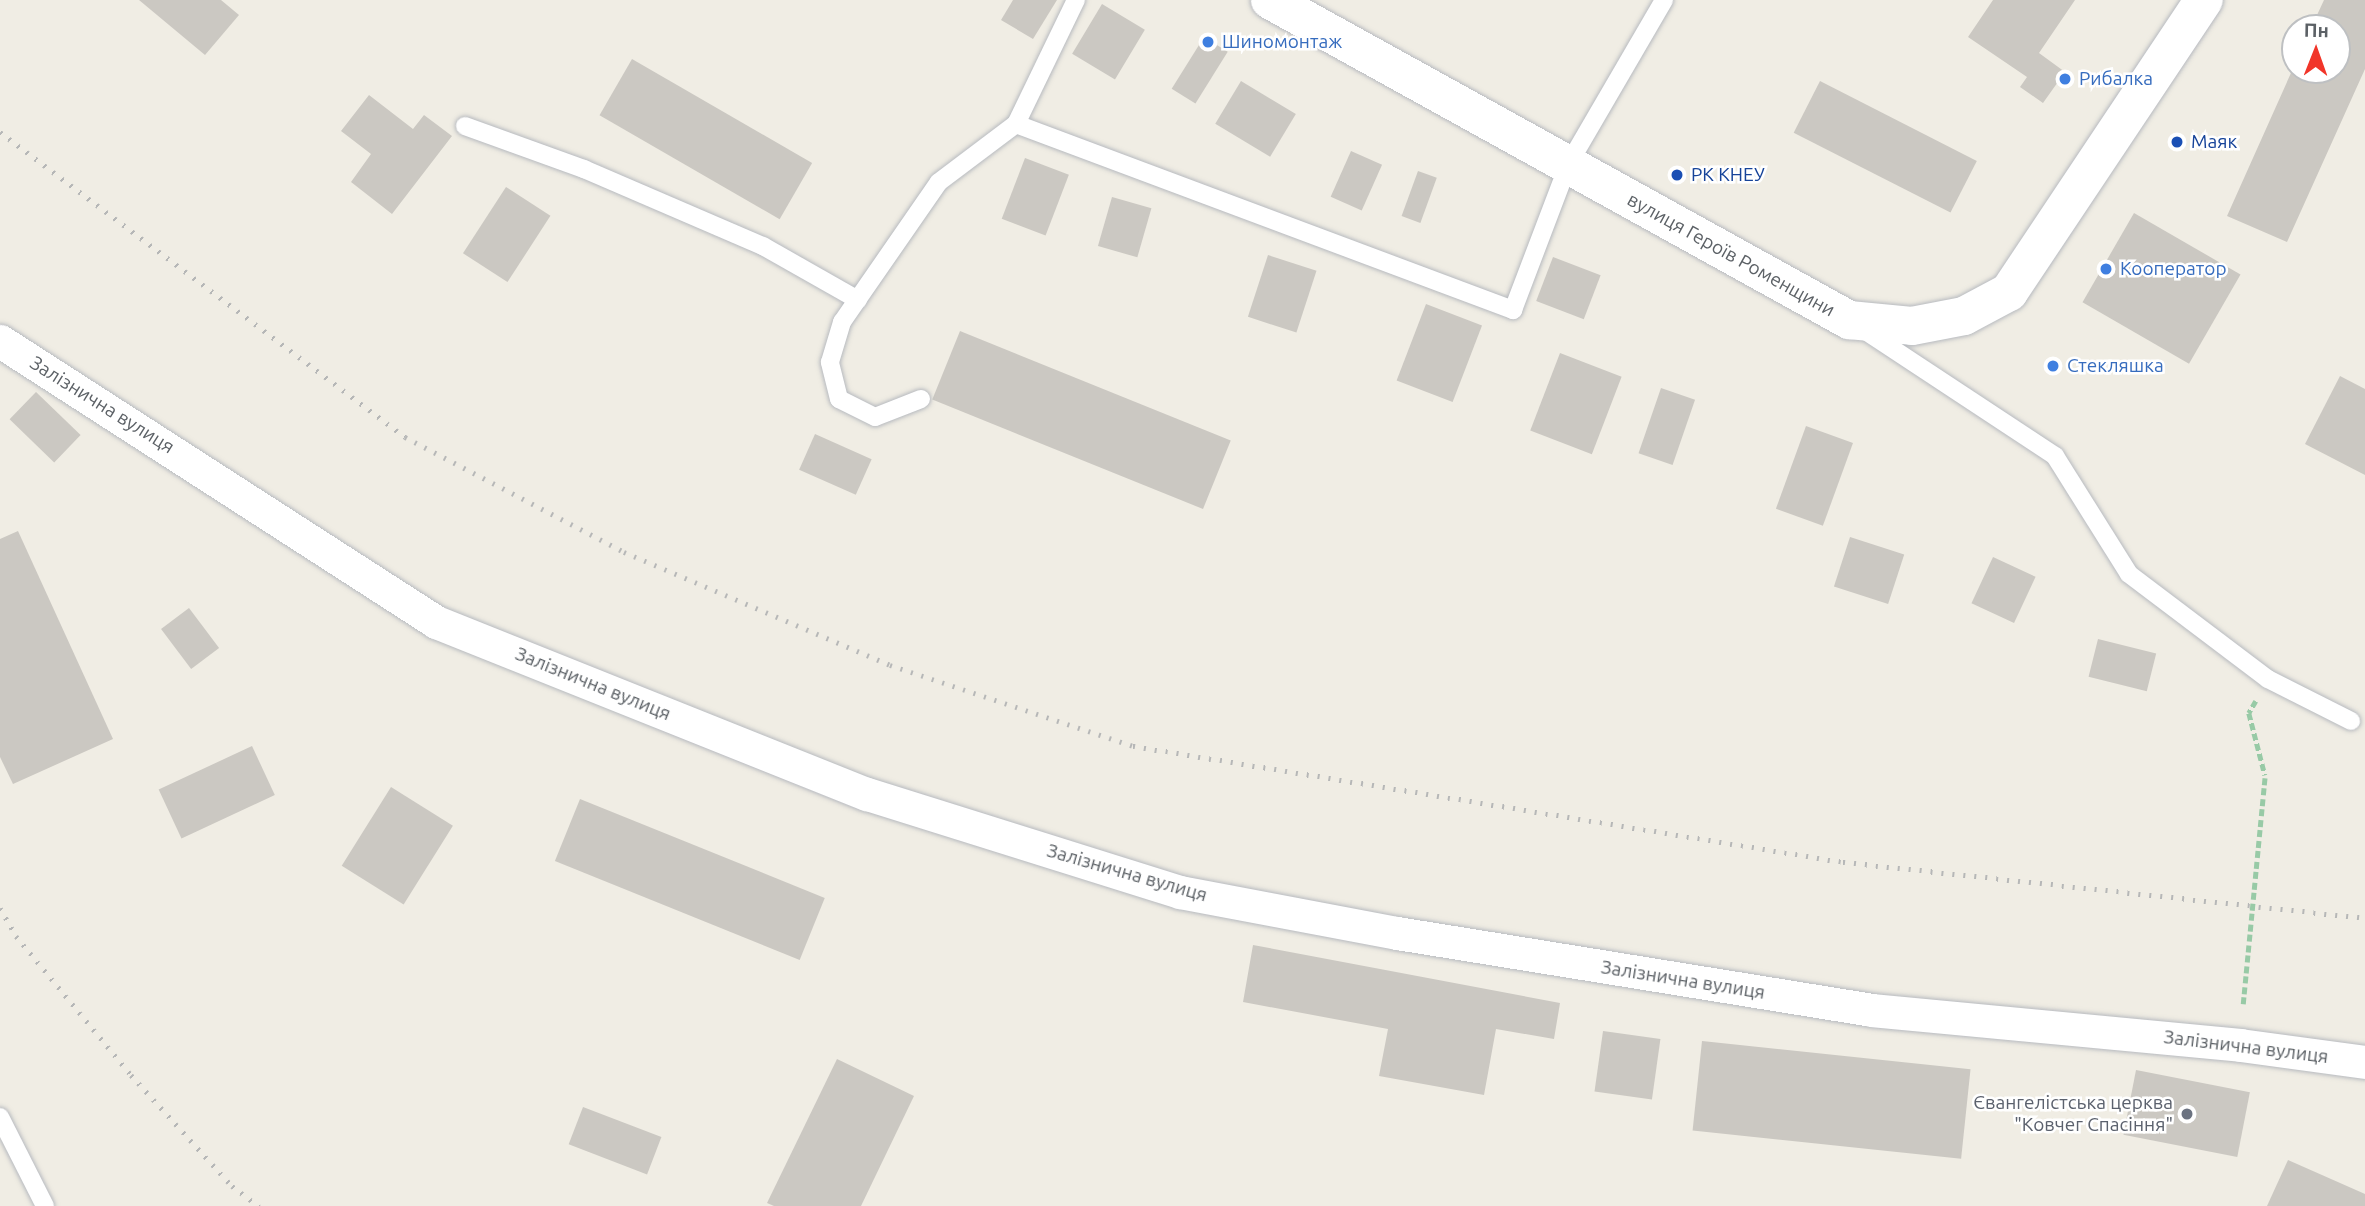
<!DOCTYPE html>
<meta charset="utf-8">
<style>
body{margin:0}
#map{position:relative;width:2365px;height:1206px;overflow:hidden;background:#f0ede4;font-family:Ubuntu,sans-serif}
div>[style]{position:absolute}
[style*='--x']{left:calc(var(--x)*1px);top:calc(var(--y)*1px);width:calc(var(--w)*1px);rotate:calc(var(--a)*1deg)}
.building>*{inset:0;background:#cbc8c2;transform-origin:0 0}
.path>*{height:4.5px;margin-top:-2.25px;transform-origin:0;background:repeating-linear-gradient(90deg,#98caa6 0 7px,transparent 0 10.5px)}
.roads{filter:drop-shadow(0 0 2px #b7babf) drop-shadow(0 0 2px #b7babf)}
.lane>*{height:18px;margin:-9px;padding:0 9px;transform-origin:9px;border-radius:9px;background:#fff}
.street>*{height:33px;margin:-16.5px;padding:0 16.5px;transform-origin:16.5px;border-radius:16.5px;background:#fff}
.secondary>*{height:38px;margin:-19px;padding:0 19px;transform-origin:19px;border-radius:19px;background:#fff}
.rail>*{height:5px;margin-top:-2.5px;transform-origin:0;background:repeating-linear-gradient(90deg,#b6b7b7 0 2px,transparent 0 11px)}
.path-bridge>*{height:4.5px;margin-top:-2.25px;transform-origin:0;background:repeating-linear-gradient(90deg,#98caa6 0 7px,transparent 0 10.5px)}
.dots>*{width:19px;height:19px;translate:-50% -50%;box-sizing:border-box;border:4px solid #fff;border-radius:50%}
span{translate:-50% -50%;white-space:nowrap;text-align:center;line-height:1.15;-webkit-text-stroke:5px #fff;paint-order:stroke}
.shop-label{font-size:19px;color:#366cbe}
.left{translate:0 -50%;text-align:left}
.transit-label{font-size:19px;color:#164399}
.street-label{font-size:19px;color:#5c6166}
.worship-label{font-size:19px;color:#5b616d}
.right{translate:-100% -50%;text-align:right}
.north{position:absolute;left:2281px;top:14px;width:70px;height:70px;box-sizing:border-box;background:#fff;border:2px solid #bec0c2;border-radius:50%;rotate:1deg;font-size:19px;font-weight:700;line-height:28px;text-align:center;color:#5c6166}
.north::after{content:'';display:block;margin:auto;width:24px;height:32px;background:#f13529;clip-path:polygon(50% 0,100% 100%,50% 72%,0 100%)}
</style>
<div id="map">
<div class="building">
<div style="clip-path:polygon(139px 0,221px 0,239px 15px,205px 55px)"></div>
<div style="clip-path:polygon(1013px 0,1057px 0,1033px 39px,1001px 20px)"></div>
<div style="clip-path:polygon(1993px 0,2075px 0,2039px 53px,2065px 72px,2043px 103px,2020px 87px,2027px 77px,1968px 37px)"></div>
<div style="clip-path:polygon(2324px 0,2365px 0,2365px 69px,2287px 242px,2227px 216px,2295px 64px,2295px 70px,2337px 70px,2337px 28px,2311px 28px)"></div>
<div style="left:1102px;top:4px;width:50px;height:58px;rotate:31deg"></div>
<div style="left:1204px;top:37px;width:28px;height:61px;rotate:32deg"></div>
<div style="left:632px;top:59px;width:208px;height:65px;rotate:30deg"></div>
<div style="left:1241px;top:81px;width:64px;height:50px;rotate:31deg"></div>
<div style="left:1820px;top:81px;width:176px;height:58px;rotate:27deg"></div>
<div style="clip-path:polygon(369px 95px,413px 129px,424px 115px,452px 136px,392px 214px,351px 182px,371px 154px,341px 131px)"></div>
<div style="left:1351px;top:151px;width:34px;height:50px;rotate:24deg"></div>
<div style="left:1025px;top:158px;width:47px;height:65px;rotate:21deg"></div>
<div style="left:1418px;top:171px;width:20px;height:48px;rotate:20deg"></div>
<div style="left:506px;top:187px;width:53px;height:79px;rotate:33deg"></div>
<div style="left:1112px;top:197px;width:41px;height:51px;rotate:16deg"></div>
<div style="left:2134px;top:213px;width:123px;height:103px;rotate:30deg"></div>
<div style="left:1268px;top:255px;width:51px;height:65px;rotate:18deg"></div>
<div style="left:1553px;top:257px;width:51px;height:47px;rotate:21deg"></div>
<div style="left:1426px;top:304px;width:60px;height:82px;rotate:21deg"></div>
<div style="left:960px;top:331px;width:292px;height:74px;rotate:22deg"></div>
<div style="left:1560px;top:353px;width:66px;height:83px;rotate:21deg"></div>
<div style="clip-path:polygon(2340px 376px,2365px 389px,2365px 475px,2305px 444px)"></div>
<div style="left:1661px;top:388px;width:36px;height:69px;rotate:19deg"></div>
<div style="left:36px;top:392px;width:62px;height:38px;rotate:44deg"></div>
<div style="left:1806px;top:426px;width:50px;height:88px;rotate:20deg"></div>
<div style="left:815px;top:434px;width:62px;height:39px;rotate:24deg"></div>
<div style="clip-path:polygon(18px 531px,113px 739px,13px 784px,0 757px,0 539px)"></div>
<div style="left:1850px;top:537px;width:57px;height:52px;rotate:18deg"></div>
<div style="left:1993px;top:557px;width:47px;height:51px;rotate:25deg"></div>
<div style="left:189px;top:608px;width:50px;height:35px;rotate:53deg"></div>
<div style="left:2098px;top:639px;width:60px;height:39px;rotate:14deg"></div>
<div style="left:252px;top:746px;width:54px;height:103px;rotate:65deg"></div>
<div style="left:391px;top:787px;width:73px;height:93px;rotate:32deg"></div>
<div style="left:580px;top:799px;width:264px;height:67px;rotate:22deg"></div>
<div style="clip-path:polygon(1253px 945px,1560px 1003px,1554px 1039px,1496px 1029px,1484px 1095px,1379px 1076px,1388px 1029px,1243px 1002px)"></div>
<div style="left:1603px;top:1031px;width:58px;height:61px;rotate:8deg"></div>
<div style="left:1702px;top:1041px;width:270px;height:90px;rotate:6deg"></div>
<div style="clip-path:polygon(837px 1059px,914px 1096px,861px 1206px,774px 1206px,767px 1203px)"></div>
<div style="left:2136px;top:1070px;width:116px;height:66px;rotate:11deg"></div>
<div style="left:583px;top:1107px;width:84px;height:40px;rotate:21deg"></div>
<div style="clip-path:polygon(2288px 1160px,2365px 1194px,2365px 1206px,2267px 1206px)"></div>
</div>
<div class="path">
<div style="--x:2256;--y:701;--w:14;--a:120"></div>
<div style="--x:2249;--y:713;--w:64;--a:75.5"></div>
</div>
<div class="roads">
<div class="lane">
<div style="--x:1016;--y:124;--w:531;--a:20.52"></div>
<div style="--x:1513;--y:310;--w:155;--a:-69.2"></div>
<div style="--x:1568;--y:165;--w:191;--a:-59.8"></div>
<div style="--x:465;--y:126;--w:127;--a:19.9"></div>
<div style="--x:584;--y:169;--w:195;--a:23.3"></div>
<div style="--x:763;--y:246;--w:109;--a:29.6"></div>
<div style="--x:1864;--y:330;--w:229;--a:33.4"></div>
<div style="--x:2055;--y:456;--w:139;--a:57.9"></div>
<div style="--x:2129;--y:574;--w:174;--a:37.1"></div>
<div style="--x:2268;--y:679;--w:93;--a:26.8"></div>
<div style="--x:921;--y:399;--w:49;--a:158.6"></div>
<div style="--x:875;--y:417;--w:40;--a:-153.4"></div>
<div style="--x:839;--y:399;--w:38;--a:-104"></div>
<div style="--x:830;--y:362;--w:42;--a:-73.3"></div>
<div style="--x:842;--y:322;--w:170;--a:-55.3"></div>
<div style="--x:939;--y:182;--w:96;--a:-37"></div>
<div style="--x:1016;--y:124;--w:138;--a:-64.2"></div>
<div style="--x:0;--y:1117;--w:100;--a:63.2"></div>
</div>
<div class="street">
<div style="--x:0;--y:341;--w:519;--a:32.8"></div>
<div style="--x:436;--y:622;--w:464;--a:21.8"></div>
<div style="--x:867;--y:794;--w:328;--a:17.4"></div>
<div style="--x:1180;--y:892;--w:221;--a:10.7"></div>
<div style="--x:1397;--y:933;--w:480;--a:9.2"></div>
<div style="--x:1871;--y:1010;--w:371;--a:5.4"></div>
<div style="--x:2240;--y:1045;--w:126;--a:7.7"></div>
</div>
<div class="secondary">
<div style="--x:1270;--y:0;--w:662;--a:28.93"></div>
<div style="--x:1849;--y:320;--w:63;--a:5.4"></div>
<div style="--x:1912;--y:326;--w:53;--a:-10.9"></div>
<div style="--x:1964;--y:316;--w:51;--a:-28.1"></div>
<div style="--x:2009;--y:292;--w:351;--a:-56.3"></div>
</div>
</div>
<div class="rail">
<div style="--x:0;--y:132;--w:507;--a:36.98"></div>
<div style="--x:405;--y:437;--w:247;--a:27.7"></div>
<div style="--x:624;--y:552;--w:289;--a:23"></div>
<div style="--x:890;--y:665;--w:256;--a:18.4"></div>
<div style="--x:1133;--y:746;--w:719;--a:9.28"></div>
<div style="--x:1843;--y:862;--w:525;--a:6.12"></div>
<div style="--x:0;--y:908;--w:32;--a:60"></div>
<div style="--x:16;--y:936;--w:180;--a:50.4"></div>
<div style="--x:131;--y:1075;--w:150;--a:47.7"></div>
<div style="--x:232;--y:1186;--w:34;--a:37"></div>
</div>
<div class="path-bridge">
<div style="--x:2243;--y:1004;--w:230;--a:-84.5"></div>
</div>
<div class="dots">
<div style="left:1208px;top:42px;background:#3f7fe0"></div>
<div style="left:2065px;top:79px;background:#3f7fe0"></div>
<div style="left:2177px;top:142px;background:#1a4fb4"></div>
<div style="left:1677px;top:175px;background:#1a4fb4"></div>
<div style="left:2106px;top:269px;background:#3f7fe0"></div>
<div style="left:2053px;top:366px;background:#3f7fe0"></div>
<div style="left:2187px;top:1114px;background:#6b7280"></div>
</div>
<div class="shop-label">
<span class="left" style="left:1222px;top:42px">Шиномонтаж</span>
<span class="left" style="left:2079px;top:79px">Рибалка</span>
<span class="left" style="left:2120px;top:269px">Кооператор</span>
<span class="left" style="left:2067px;top:366px">Стекляшка</span>
</div>
<div class="transit-label">
<span class="left" style="left:2191px;top:142px">Маяк</span>
<span class="left" style="left:1691px;top:175px">РК КНЕУ</span>
</div>
<div class="street-label">
<span style="left:1731px;top:255px;rotate:29deg">вулиця Героїв Роменщини</span>
<span style="left:102px;top:405px;rotate:32deg">Залізнична вулиця</span>
<span style="left:593px;top:684px;rotate:22deg">Залізнична вулиця</span>
<span style="left:1127px;top:873px;rotate:16deg">Залізнична вулиця</span>
<span style="left:1683px;top:980px;rotate:9deg">Залізнична вулиця</span>
<span style="left:2246px;top:1047px;rotate:7deg">Залізнична вулиця</span>
</div>
<div class="worship-label">
<span class="right" style="left:2173px;top:1114px">Євангелістська церква<br>"Ковчег Спасіння"</span>
</div>
<div class="north">Пн</div>
</div>
